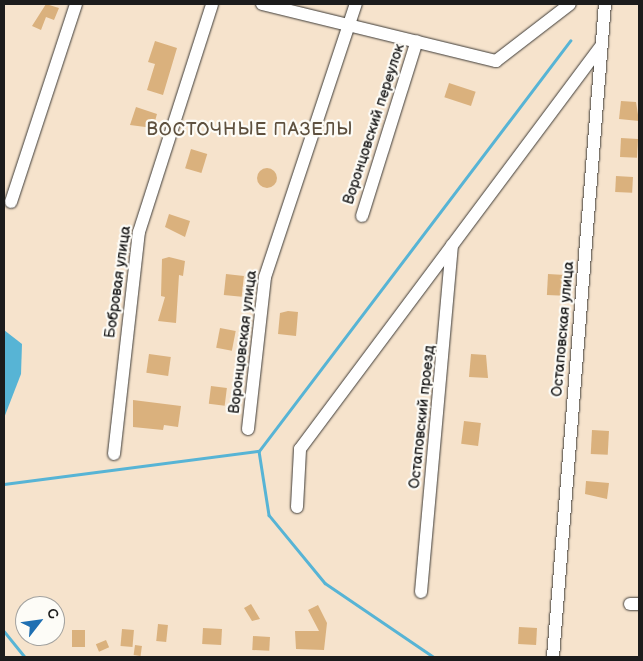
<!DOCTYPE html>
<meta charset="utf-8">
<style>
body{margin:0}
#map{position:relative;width:643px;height:661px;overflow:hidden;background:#f6e3cc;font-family:"Balsamiq Sans",sans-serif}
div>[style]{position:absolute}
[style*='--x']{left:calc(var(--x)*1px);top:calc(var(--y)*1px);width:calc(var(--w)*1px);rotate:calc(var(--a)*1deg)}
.water>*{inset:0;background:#57b4d5}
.stream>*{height:2.5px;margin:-1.25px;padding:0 1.25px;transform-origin:1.25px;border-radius:1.25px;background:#57b4d5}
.building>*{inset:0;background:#dab17d;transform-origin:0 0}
.round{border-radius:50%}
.roads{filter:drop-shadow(0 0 1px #3d3a36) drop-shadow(0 0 1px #3d3a36)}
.minor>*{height:12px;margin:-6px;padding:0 6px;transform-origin:6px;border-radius:6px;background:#fff}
span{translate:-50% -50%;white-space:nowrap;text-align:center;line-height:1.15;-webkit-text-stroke:4.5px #fdfcf7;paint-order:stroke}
.street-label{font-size:15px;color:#1c1c1c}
.quarter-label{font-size:18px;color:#5e503e;letter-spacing:1px}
.frame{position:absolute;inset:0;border:5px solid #1c1c1c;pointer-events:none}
.north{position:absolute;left:15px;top:596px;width:50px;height:50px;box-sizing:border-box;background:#fdfcf7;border:1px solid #a3a29f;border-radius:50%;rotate:60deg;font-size:14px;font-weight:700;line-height:20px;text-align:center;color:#1c1c1c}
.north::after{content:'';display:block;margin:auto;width:18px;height:22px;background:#1f6fb2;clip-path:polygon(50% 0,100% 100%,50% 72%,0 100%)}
</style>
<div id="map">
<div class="water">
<div style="clip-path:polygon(4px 330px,22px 344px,21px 374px,4px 418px)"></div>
</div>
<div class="stream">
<div style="--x:259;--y:451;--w:65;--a:81.1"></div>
<div style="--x:269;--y:515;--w:88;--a:50.5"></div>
<div style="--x:325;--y:583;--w:132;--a:34.2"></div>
<div style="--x:4;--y:484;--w:257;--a:-7.4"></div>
<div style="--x:259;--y:451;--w:515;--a:-52.82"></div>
<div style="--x:4;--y:631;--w:33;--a:51"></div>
</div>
<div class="building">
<div style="clip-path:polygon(46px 4px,59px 8px,54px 20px,46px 17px,41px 30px,32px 26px)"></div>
<div style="clip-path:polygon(155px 41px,177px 48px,163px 95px,147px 90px,155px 64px,148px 62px)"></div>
<div style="left:449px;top:83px;width:28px;height:15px;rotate:18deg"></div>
<div style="clip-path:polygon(621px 101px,636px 102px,639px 121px,619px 119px)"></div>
<div style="clip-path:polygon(136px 107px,157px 114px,153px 128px,130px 125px)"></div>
<div style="left:621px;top:138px;width:17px;height:19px;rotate:3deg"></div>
<div style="left:191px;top:149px;width:17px;height:20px;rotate:17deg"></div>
<div class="round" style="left:257px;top:168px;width:20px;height:20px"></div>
<div style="left:616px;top:176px;width:17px;height:16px;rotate:3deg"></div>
<div style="clip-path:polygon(169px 214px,190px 221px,185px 237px,165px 227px)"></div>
<div style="clip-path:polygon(169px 257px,185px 261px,183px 276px,179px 275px,176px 323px,158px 321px,165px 297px,161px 296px,162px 259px)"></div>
<div style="left:226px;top:274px;width:18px;height:21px;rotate:6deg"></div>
<div style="left:548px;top:274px;width:17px;height:21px;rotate:3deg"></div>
<div style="clip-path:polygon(288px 311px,298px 312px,296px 336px,278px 334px,280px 313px)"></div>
<div style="left:220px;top:328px;width:16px;height:20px;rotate:11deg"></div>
<div style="left:149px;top:354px;width:22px;height:19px;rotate:8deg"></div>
<div style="clip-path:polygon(471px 354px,486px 355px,488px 378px,469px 377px)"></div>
<div style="left:211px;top:386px;width:16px;height:18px;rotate:7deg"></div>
<div style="clip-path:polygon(133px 400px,181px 406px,178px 427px,164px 425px,163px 430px,133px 427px)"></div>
<div style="left:464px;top:421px;width:17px;height:23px;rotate:7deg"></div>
<div style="left:592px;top:430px;width:17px;height:24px;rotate:3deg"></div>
<div style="clip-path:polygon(586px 481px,609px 483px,607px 499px,585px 494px)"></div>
<div style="clip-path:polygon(251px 604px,260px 619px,252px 621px,244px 608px)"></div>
<div style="clip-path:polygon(318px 605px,327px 623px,324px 650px,296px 649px,295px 631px,319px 631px,308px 610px)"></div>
<div style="left:158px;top:624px;width:10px;height:17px;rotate:6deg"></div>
<div style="left:519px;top:627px;width:18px;height:17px;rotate:3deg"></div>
<div style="left:203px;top:628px;width:19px;height:16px;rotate:3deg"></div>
<div style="left:122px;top:629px;width:12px;height:17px;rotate:5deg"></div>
<div style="left:72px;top:630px;width:13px;height:17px"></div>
<div style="left:253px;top:636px;width:17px;height:14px;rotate:3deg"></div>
<div style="left:106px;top:640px;width:8px;height:11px;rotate:67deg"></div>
<div style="left:135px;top:645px;width:7px;height:10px;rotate:8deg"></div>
</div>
<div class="roads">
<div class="minor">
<div style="--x:262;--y:4;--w:241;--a:13.7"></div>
<div style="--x:496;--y:61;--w:93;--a:-37.6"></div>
<div style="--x:11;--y:202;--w:208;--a:-71.8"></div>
<div style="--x:362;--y:216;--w:183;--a:-72.6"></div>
<div style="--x:248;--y:429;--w:153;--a:-83.6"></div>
<div style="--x:265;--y:277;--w:288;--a:-71.6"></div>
<div style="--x:114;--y:454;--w:223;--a:-83.6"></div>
<div style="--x:139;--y:232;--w:239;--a:-72.2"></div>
<div style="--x:297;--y:507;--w:58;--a:-87"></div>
<div style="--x:300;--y:449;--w:503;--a:-53.24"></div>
<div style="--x:421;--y:592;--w:348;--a:-84.9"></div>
<div style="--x:630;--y:604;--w:9;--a:0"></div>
<div style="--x:553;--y:657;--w:655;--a:-85.45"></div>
</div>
</div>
<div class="street-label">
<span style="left:374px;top:124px;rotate:-72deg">Воронцовский переулок</span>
<span style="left:118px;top:282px;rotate:-82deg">Бобровая улица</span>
<span style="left:563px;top:329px;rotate:-85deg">Остаповская улица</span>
<span style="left:243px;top:342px;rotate:-83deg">Воронцовская улица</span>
<span style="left:422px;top:417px;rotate:-84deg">Остаповский проезд</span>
</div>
<div class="quarter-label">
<span style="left:250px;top:130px">ВОСТОЧНЫЕ ПАЗЕЛЫ</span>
</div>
<div class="frame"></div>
<div class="north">С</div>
</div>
